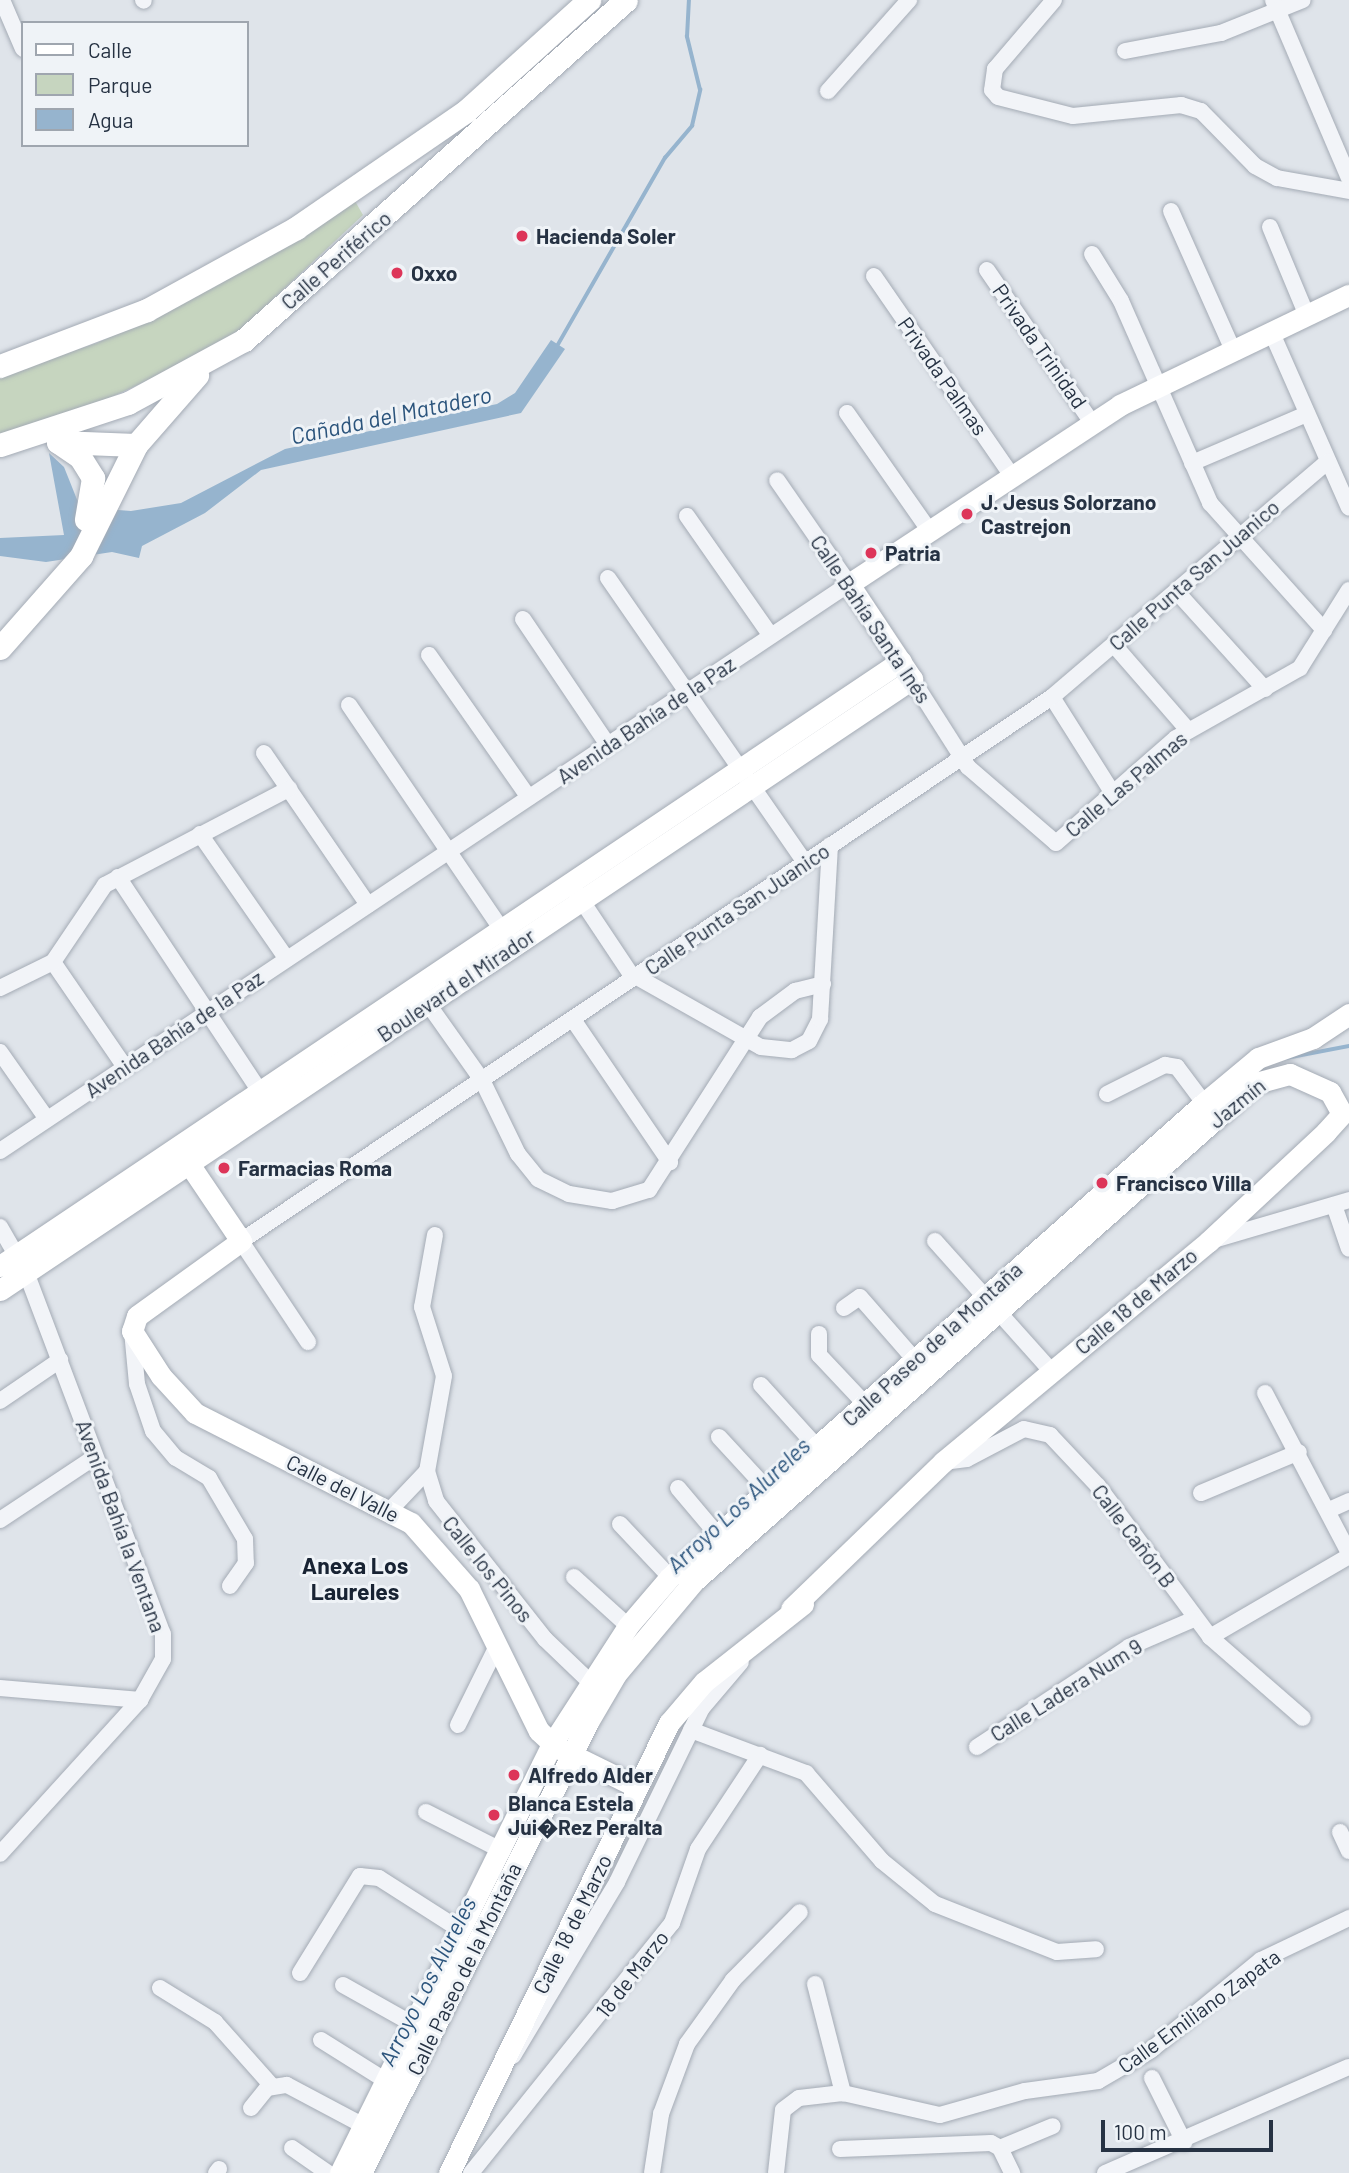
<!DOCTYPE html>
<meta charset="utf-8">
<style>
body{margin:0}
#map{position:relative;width:1349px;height:2173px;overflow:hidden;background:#dfe4ea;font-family:Barlow,sans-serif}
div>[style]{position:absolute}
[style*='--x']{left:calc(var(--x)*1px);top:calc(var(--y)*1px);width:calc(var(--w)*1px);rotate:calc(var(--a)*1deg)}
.green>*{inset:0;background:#c6d5bf}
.water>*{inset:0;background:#96b4ce}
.stream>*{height:3.5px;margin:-1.75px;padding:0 1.75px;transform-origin:1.75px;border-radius:1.75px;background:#96b4ce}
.roads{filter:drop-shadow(0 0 2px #a4abb5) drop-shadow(0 0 2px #a4abb5)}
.minor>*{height:16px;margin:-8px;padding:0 8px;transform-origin:8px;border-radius:8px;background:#f2f4f8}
.major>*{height:21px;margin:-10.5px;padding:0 10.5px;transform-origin:10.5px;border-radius:10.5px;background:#fff}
.highway>*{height:23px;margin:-11.5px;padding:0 11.5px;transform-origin:11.5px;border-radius:11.5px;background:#fff}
.dots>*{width:19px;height:19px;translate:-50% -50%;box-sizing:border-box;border:4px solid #eff3f7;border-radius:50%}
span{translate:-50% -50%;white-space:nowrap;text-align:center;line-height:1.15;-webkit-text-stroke:6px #eff3f7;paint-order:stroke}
.poi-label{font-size:21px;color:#263243;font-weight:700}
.left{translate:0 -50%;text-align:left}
.street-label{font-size:21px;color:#263243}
.water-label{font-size:23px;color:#2b547c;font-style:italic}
.neighbourhood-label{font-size:23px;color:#182333;font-weight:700}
.legend{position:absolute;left:21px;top:21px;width:228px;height:126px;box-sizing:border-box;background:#eff3f7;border:2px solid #9fa6af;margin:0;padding:9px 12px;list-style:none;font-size:21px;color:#263243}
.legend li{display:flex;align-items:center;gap:14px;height:35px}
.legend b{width:35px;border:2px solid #9fa6af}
.scale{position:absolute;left:1101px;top:2120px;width:172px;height:32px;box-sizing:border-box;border:4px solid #263243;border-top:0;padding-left:9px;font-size:21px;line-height:24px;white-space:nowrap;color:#263243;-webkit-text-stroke:5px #eff3f7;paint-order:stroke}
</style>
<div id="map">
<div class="green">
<div style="clip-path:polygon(355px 201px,363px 215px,224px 345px,90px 407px,0 434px,0 375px,97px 343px,171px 309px)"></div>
</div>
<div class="water">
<div style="clip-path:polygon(551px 340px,565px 349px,521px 413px,261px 470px,205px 513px,142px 546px,139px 558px,112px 552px,46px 562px,0 556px,0 538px,64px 535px,49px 453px,64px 467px,80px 507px,131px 511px,181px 503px,285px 449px,497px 404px,515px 393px)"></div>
</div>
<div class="stream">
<div style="--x:556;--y:348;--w:219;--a:-60.2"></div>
<div style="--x:665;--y:158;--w:42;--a:-49.8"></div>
<div style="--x:692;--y:126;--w:37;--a:-77"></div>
<div style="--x:700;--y:90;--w:55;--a:-103.8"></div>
<div style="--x:687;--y:37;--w:37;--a:-87"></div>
<div style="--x:1286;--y:1058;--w:64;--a:-10.8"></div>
</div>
<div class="roads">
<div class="minor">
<div style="--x:2;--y:0;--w:53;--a:66.8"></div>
<div style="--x:143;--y:0;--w:1;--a:45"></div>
<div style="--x:1054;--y:0;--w:91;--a:130.5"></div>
<div style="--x:995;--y:69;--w:21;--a:98"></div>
<div style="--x:992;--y:90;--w:9;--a:49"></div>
<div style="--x:998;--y:97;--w:77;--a:14.2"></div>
<div style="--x:1073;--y:116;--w:109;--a:-5.8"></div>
<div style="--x:1181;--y:105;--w:21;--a:17"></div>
<div style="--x:1201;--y:111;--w:77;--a:45.5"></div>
<div style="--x:1255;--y:166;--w:25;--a:29"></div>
<div style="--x:1277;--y:178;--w:73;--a:10.2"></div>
<div style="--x:1273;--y:0;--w:194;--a:66.9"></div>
<div style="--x:1125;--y:51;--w:98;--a:-10.6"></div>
<div style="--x:1221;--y:33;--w:88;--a:-21.9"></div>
<div style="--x:828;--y:91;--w:122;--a:-48.3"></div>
<div style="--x:1171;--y:211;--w:150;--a:66"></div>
<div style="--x:1270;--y:227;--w:96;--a:67.4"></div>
<div style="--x:1092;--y:254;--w:55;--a:58.3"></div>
<div style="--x:1121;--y:301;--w:221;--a:66.2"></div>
<div style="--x:1210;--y:503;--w:171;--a:48.1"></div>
<div style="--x:987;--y:270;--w:186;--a:55.5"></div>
<div style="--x:874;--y:276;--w:243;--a:55.4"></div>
<div style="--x:1271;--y:331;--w:193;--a:66.2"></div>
<div style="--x:847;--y:413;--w:143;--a:55"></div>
<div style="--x:1192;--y:463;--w:125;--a:-23.1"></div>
<div style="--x:687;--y:516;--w:146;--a:55"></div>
<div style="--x:608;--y:578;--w:346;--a:55.3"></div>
<div style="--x:1177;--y:592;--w:131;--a:47.8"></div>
<div style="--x:523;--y:619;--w:152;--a:56"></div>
<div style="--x:1114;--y:645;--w:113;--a:49"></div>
<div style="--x:429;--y:655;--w:174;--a:55"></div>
<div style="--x:912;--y:679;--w:104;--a:57.5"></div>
<div style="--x:968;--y:767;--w:116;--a:40.8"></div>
<div style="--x:1056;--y:843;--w:159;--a:-41.2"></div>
<div style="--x:1176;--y:738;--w:142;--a:-29.4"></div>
<div style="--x:1300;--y:668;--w:92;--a:-57.9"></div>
<div style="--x:1052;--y:697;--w:112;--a:57.7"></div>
<div style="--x:349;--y:705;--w:283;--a:55.8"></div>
<div style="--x:264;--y:753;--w:184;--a:55.6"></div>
<div style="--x:200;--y:834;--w:152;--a:55.2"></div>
<div style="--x:118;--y:877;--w:268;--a:56.5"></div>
<div style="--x:576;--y:892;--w:97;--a:56.3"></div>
<div style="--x:630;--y:973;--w:150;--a:29.5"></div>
<div style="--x:761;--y:1047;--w:31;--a:6"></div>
<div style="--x:792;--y:1050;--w:19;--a:-28"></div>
<div style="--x:809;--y:1041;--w:25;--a:-63"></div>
<div style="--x:820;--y:1019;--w:174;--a:-86.7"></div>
<div style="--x:53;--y:962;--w:127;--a:55.6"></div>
<div style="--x:0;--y:988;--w:59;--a:-26.1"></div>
<div style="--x:53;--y:962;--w:93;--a:-56"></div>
<div style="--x:105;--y:885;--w:208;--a:-27.6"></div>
<div style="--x:421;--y:994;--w:105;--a:54.7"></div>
<div style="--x:482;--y:1080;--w:82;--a:64.1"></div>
<div style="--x:518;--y:1154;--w:32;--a:51"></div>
<div style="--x:538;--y:1179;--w:34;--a:26"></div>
<div style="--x:569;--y:1194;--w:44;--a:9.2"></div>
<div style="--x:612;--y:1201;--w:39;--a:-17"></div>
<div style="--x:649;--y:1190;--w:206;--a:-57.3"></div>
<div style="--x:760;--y:1017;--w:44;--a:-36.6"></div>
<div style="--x:795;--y:991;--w:29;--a:-14"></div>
<div style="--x:574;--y:1021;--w:171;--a:55.8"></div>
<div style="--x:0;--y:1052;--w:82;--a:55"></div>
<div style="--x:1107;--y:1094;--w:65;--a:-26.6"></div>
<div style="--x:1165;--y:1065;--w:12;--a:9"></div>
<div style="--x:1177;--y:1067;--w:45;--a:53.1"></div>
<div style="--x:0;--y:1151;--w:1021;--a:-33.74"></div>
<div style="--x:849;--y:584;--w:126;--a:-124.7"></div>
<div style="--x:1334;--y:1205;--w:46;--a:71.2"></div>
<div style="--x:0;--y:1227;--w:52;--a:60"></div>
<div style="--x:26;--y:1272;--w:387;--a:69.3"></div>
<div style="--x:163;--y:1634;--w:25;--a:90"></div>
<div style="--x:163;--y:1659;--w:47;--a:119.3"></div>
<div style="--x:140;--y:1700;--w:208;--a:132.3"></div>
<div style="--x:435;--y:1235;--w:73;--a:100.2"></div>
<div style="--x:422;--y:1307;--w:72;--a:72.3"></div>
<div style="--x:444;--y:1376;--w:97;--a:100.1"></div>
<div style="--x:427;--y:1471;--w:31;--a:73"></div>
<div style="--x:436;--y:1501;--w:176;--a:51.7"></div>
<div style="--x:545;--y:1639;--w:61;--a:43.7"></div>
<div style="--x:935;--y:1241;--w:176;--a:48.2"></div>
<div style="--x:1210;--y:1241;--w:145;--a:-16.4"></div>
<div style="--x:844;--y:1308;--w:19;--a:-35"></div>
<div style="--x:860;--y:1297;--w:84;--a:48.9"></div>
<div style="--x:132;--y:1331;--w:53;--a:84.6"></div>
<div style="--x:137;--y:1384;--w:50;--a:71.2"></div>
<div style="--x:153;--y:1431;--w:35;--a:50"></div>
<div style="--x:176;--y:1458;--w:39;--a:31"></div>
<div style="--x:209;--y:1478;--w:71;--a:59.5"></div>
<div style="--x:245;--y:1539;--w:24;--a:88"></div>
<div style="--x:246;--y:1563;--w:28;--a:125"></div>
<div style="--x:819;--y:1334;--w:21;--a:90"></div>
<div style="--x:819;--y:1355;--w:67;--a:46.8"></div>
<div style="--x:308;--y:1342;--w:121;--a:-123.6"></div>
<div style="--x:241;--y:1241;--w:977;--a:-33.85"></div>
<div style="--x:1052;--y:697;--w:362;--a:-40.5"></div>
<div style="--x:761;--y:1385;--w:84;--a:47.9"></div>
<div style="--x:1265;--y:1393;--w:181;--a:62.3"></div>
<div style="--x:0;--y:1401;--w:73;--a:-34.3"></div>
<div style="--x:719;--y:1437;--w:69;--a:47.3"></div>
<div style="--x:943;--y:1462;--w:24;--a:-7"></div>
<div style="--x:967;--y:1459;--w:64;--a:-27.8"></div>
<div style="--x:1024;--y:1429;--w:27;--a:13"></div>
<div style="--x:1050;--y:1435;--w:70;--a:46.7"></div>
<div style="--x:1098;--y:1486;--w:188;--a:53.4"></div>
<div style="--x:1210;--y:1637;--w:123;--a:41.1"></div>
<div style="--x:678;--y:1488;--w:59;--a:49.8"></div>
<div style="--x:1201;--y:1493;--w:106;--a:-22.7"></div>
<div style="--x:391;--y:1509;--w:52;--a:-46.5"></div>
<div style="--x:1329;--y:1510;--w:22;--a:-24"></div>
<div style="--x:0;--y:1520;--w:114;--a:-33.6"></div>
<div style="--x:620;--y:1524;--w:73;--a:46.7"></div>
<div style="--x:574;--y:1577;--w:73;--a:42.2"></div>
<div style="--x:1210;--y:1637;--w:161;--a:-30.2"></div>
<div style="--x:0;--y:1688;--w:141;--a:4.9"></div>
<div style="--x:458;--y:1725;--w:88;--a:-63.7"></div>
<div style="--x:691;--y:1730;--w:123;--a:20.5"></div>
<div style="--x:806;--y:1773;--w:116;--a:49.2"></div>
<div style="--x:882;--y:1861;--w:68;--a:39.1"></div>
<div style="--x:935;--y:1904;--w:131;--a:21.5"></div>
<div style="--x:1057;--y:1952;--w:39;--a:-4"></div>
<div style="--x:977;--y:1747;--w:182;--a:-33.3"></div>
<div style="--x:1129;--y:1647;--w:71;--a:-23.3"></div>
<div style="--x:426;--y:1812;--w:86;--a:26.9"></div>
<div style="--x:1340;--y:1832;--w:21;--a:65"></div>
<div style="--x:300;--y:1973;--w:114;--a:-58.3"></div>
<div style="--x:360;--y:1876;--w:19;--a:6"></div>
<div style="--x:379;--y:1878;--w:98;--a:32.6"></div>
<div style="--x:815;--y:1984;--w:113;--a:75.6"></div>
<div style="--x:343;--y:1985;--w:84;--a:29.3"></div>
<div style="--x:160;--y:1988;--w:65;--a:31.7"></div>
<div style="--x:215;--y:2022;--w:86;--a:48.3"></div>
<div style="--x:321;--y:2040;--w:79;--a:32.1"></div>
<div style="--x:513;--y:2056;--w:203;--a:-59.1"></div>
<div style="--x:617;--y:1882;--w:194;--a:-64"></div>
<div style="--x:702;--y:1708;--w:60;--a:-49.7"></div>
<div style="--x:1152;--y:2078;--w:72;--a:63.4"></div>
<div style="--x:251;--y:2108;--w:26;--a:-51"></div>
<div style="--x:267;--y:2088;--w:20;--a:-9"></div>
<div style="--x:287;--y:2085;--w:89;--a:28"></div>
<div style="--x:292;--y:2148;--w:44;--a:34.8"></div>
<div style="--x:1000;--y:2148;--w:57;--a:-22.5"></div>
<div style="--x:840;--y:2149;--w:151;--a:-2.3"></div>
<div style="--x:991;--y:2143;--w:10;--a:29"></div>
<div style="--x:1000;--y:2148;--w:28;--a:64"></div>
<div style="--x:216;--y:2173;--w:5;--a:-53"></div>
<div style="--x:471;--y:2173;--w:321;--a:-51.2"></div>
<div style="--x:672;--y:1923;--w:78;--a:-70.6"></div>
<div style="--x:698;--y:1849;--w:113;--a:-56.6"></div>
<div style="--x:652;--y:2173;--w:60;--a:-81.3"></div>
<div style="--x:661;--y:2114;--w:75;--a:-69.6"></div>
<div style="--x:687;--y:2044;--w:79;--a:-54.3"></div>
<div style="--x:733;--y:1980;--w:95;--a:-45.4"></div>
<div style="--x:776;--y:2173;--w:63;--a:-83.7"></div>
<div style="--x:783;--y:2110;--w:20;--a:-37"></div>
<div style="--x:799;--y:2098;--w:44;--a:-6.5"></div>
<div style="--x:843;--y:2093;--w:99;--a:12.8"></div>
<div style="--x:940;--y:2115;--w:88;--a:-15.8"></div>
<div style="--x:1025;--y:2091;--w:74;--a:-7.8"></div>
<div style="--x:1098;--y:2081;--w:61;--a:-30.3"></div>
<div style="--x:1151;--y:2050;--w:142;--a:-39.3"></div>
<div style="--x:1261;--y:1960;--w:98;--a:-25.5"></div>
<div style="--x:1105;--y:2173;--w:266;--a:-23.5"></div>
</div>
<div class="major">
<div style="--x:181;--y:1152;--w:107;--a:56"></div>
<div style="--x:241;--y:1241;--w:128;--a:144.2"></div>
<div style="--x:137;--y:1316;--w:16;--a:108"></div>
<div style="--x:132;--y:1331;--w:54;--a:57.2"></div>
<div style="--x:161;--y:1376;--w:50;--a:47.4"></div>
<div style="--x:195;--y:1413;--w:242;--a:27"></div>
<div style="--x:411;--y:1523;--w:88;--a:48.7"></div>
<div style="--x:469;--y:1589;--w:158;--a:63.8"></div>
<div style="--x:539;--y:1731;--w:23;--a:43"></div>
<div style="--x:556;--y:1747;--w:90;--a:26.3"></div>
<div style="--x:0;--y:1266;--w:1085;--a:-33.88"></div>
<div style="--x:0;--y:1290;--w:1098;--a:-33.82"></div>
<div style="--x:912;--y:679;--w:114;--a:-123.6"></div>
<div style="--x:849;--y:584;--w:325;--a:-33.4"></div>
<div style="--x:1120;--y:405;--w:254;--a:-25.7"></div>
<div style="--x:340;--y:2173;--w:479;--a:-63.7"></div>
<div style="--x:552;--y:1744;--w:140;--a:-57.2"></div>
<div style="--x:628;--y:1626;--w:65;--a:-49.4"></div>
<div style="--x:670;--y:1577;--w:714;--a:-41.59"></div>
<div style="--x:1204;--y:1103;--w:70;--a:-39.8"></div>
<div style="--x:1258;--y:1058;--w:59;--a:-20"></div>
<div style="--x:1313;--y:1038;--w:43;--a:-33.7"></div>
<div style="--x:361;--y:2173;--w:505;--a:-63.28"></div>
<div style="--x:588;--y:1722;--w:56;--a:-59.7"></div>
<div style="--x:616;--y:1674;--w:121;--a:-50"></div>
<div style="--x:694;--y:1581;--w:751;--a:-41.54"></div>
<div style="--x:1256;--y:1083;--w:35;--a:-15"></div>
<div style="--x:1290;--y:1074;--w:44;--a:24.2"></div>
<div style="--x:1330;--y:1092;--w:25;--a:61"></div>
<div style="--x:1342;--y:1114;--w:24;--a:132"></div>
<div style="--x:1326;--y:1132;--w:161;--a:137"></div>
<div style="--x:1208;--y:1242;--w:344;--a:140.3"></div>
<div style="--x:943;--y:1462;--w:211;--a:136"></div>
<div style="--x:449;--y:2173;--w:501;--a:-63.95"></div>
<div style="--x:669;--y:1723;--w:54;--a:-49.5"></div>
<div style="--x:704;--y:1682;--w:126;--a:-38.2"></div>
</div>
<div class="highway">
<div style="--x:0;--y:366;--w:157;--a:-20.9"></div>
<div style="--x:147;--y:310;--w:170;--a:-28.8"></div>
<div style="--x:296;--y:228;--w:206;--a:-34.5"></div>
<div style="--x:466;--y:111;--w:166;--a:-42.1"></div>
<div style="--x:58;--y:442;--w:27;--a:34"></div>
<div style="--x:80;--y:457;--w:25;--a:58"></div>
<div style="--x:93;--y:478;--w:42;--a:99.7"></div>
<div style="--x:58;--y:442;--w:78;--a:2.2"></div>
<div style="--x:0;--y:445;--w:135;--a:-18.2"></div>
<div style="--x:128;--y:403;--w:132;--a:-28.5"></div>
<div style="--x:244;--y:340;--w:511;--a:-41.67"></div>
<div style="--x:0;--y:648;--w:123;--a:-48.6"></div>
<div style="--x:81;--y:556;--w:124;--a:-63.6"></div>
<div style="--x:136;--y:445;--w:93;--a:-48.9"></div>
</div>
</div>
<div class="dots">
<div style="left:522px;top:236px;background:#dd3559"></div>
<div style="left:397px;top:273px;background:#dd3559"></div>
<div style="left:967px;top:514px;background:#dd3559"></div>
<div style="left:871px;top:553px;background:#dd3559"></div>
<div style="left:224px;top:1168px;background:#dd3559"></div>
<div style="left:1102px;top:1183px;background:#dd3559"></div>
<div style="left:514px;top:1775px;background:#dd3559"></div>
<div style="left:494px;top:1815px;background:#dd3559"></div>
</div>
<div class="poi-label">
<span class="left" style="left:536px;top:236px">Hacienda Soler</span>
<span class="left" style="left:411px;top:273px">Oxxo</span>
<span class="left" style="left:981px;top:514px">J. Jesus Solorzano<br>Castrejon</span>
<span class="left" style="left:885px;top:553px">Patria</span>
<span class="left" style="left:238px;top:1168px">Farmacias Roma</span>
<span class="left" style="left:1116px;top:1183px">Francisco Villa</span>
<span class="left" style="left:528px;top:1775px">Alfredo Alder</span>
<span class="left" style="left:508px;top:1815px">Blanca Estela<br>Jui�Rez Peralta</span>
</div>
<div class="street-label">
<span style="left:336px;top:260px;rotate:-41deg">Calle Periférico</span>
<span style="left:1040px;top:346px;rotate:55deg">Privada Trinidad</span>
<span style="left:943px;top:376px;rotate:55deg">Privada Palmas</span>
<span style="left:1194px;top:575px;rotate:-41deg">Calle Punta San Juanico</span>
<span style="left:871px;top:619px;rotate:56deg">Calle Bahía Santa Inés</span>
<span style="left:646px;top:720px;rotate:-34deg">Avenida Bahía de la Paz</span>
<span style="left:1126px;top:784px;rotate:-40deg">Calle Las Palmas</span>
<span style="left:737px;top:909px;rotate:-34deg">Calle Punta San Juanico</span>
<span style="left:456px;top:985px;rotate:-34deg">Boulevard el Mirador</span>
<span style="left:174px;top:1034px;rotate:-34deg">Avenida Bahía de la Paz</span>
<span style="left:1237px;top:1103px;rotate:-39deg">Jazmín</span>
<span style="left:1136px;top:1301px;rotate:-40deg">Calle 18 de Marzo</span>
<span style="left:932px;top:1344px;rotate:-42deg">Calle Paseo de la Montaña</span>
<span style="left:343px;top:1488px;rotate:27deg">Calle del Valle</span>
<span style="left:121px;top:1526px;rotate:70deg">Avenida Bahía la Ventana</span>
<span style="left:1134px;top:1536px;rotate:53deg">Calle Cañón B</span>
<span style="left:488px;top:1569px;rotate:51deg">Calle los Pinos</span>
<span style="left:1066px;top:1690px;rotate:-32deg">Calle Ladera Num 9</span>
<span style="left:572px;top:1924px;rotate:-64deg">Calle 18 de Marzo</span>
<span style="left:464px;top:1969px;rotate:-64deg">Calle Paseo de la Montaña</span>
<span style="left:632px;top:1974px;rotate:-52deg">18 de Marzo</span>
<span style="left:1199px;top:2011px;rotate:-36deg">Calle Emiliano Zapata</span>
</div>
<div class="water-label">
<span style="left:391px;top:415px;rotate:-12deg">Cañada del Matadero</span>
<span style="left:738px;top:1505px;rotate:-43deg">Arroyo Los Alureles</span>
<span style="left:427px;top:1981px;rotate:-63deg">Arroyo Los Alureles</span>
</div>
<div class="neighbourhood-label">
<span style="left:355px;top:1578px">Anexa Los<br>Laureles</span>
</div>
<ul class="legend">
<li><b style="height:9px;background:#fff"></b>Calle</li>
<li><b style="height:19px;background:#c6d5bf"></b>Parque</li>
<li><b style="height:19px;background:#96b4ce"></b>Agua</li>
</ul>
<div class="scale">100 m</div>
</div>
